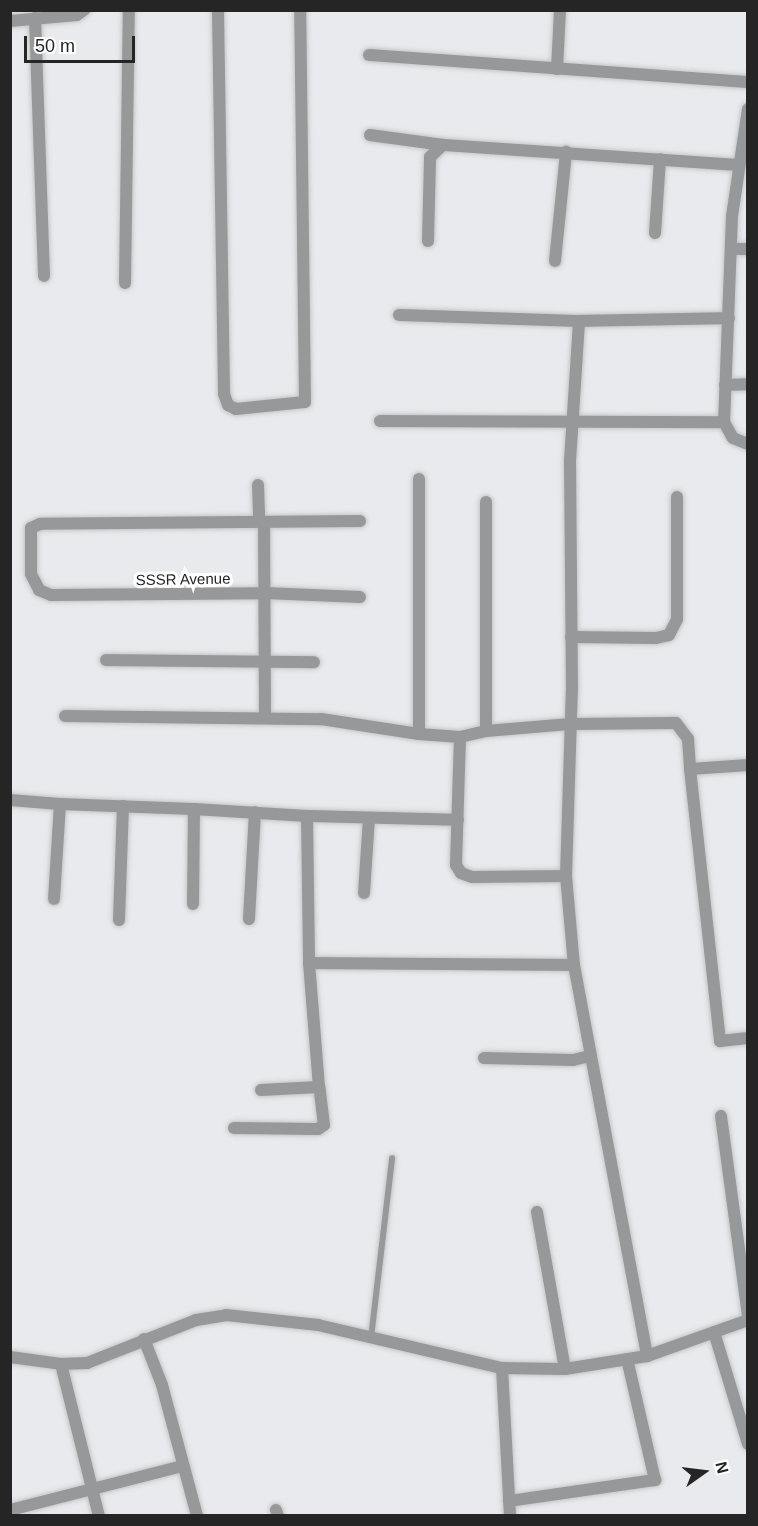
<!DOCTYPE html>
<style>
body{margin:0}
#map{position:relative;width:758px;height:1526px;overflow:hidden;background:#e9eaed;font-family:Helvetica,sans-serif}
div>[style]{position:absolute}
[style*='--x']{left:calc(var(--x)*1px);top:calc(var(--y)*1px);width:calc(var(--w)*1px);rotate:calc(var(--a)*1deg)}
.roads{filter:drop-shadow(0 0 2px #c6c7c9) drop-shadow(0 0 2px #c6c7c9)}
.service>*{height:6px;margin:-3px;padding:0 3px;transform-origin:3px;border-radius:3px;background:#979899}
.minor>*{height:12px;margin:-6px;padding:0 6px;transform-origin:6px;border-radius:6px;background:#979899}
span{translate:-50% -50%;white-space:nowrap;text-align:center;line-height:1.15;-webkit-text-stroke:6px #fff;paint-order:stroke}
.street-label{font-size:15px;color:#252526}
.frame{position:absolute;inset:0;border:12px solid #252526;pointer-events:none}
.north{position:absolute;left:674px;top:1442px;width:60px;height:60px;-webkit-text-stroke:4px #fff;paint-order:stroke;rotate:76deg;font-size:16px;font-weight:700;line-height:24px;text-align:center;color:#252526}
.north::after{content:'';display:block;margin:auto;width:21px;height:27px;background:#252526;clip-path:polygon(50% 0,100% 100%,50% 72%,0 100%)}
.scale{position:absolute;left:24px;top:36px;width:111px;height:27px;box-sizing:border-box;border:3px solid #252526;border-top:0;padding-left:8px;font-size:18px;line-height:21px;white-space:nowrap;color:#252526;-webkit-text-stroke:4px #fff;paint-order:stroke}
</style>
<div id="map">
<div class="roads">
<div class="service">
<div style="--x:371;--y:1338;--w:181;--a:-83.3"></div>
</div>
<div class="minor">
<div style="--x:218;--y:10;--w:384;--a:89.1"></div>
<div style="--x:224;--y:394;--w:12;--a:70"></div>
<div style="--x:228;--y:405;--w:9;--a:27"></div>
<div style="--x:236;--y:409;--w:69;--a:-5.8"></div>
<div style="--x:305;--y:402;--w:392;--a:-90.7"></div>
<div style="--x:35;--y:18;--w:258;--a:88"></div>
<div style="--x:10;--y:21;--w:67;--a:-5.1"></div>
<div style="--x:77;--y:15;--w:9;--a:-36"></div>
<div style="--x:369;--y:55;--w:380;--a:4.1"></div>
<div style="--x:557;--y:69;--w:59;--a:-87.1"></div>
<div style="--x:748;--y:109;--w:108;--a:98.5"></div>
<div style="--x:732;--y:216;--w:206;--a:92.2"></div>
<div style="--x:724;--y:422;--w:18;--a:61"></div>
<div style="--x:733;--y:438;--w:16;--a:22"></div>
<div style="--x:370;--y:135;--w:74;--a:7.8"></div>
<div style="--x:655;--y:233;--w:74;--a:-86.1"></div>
<div style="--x:428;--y:241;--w:84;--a:-88.6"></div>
<div style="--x:430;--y:157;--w:18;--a:-43"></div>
<div style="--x:443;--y:145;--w:297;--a:3.9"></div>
<div style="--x:731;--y:249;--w:17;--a:0"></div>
<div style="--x:555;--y:261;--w:110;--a:-84.2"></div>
<div style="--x:125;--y:283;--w:273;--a:-89.2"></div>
<div style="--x:399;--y:315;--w:180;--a:1.9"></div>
<div style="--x:725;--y:385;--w:23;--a:-2"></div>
<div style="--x:380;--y:421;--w:344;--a:0.2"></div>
<div style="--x:419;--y:479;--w:255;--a:90"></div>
<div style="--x:419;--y:734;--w:41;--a:4.2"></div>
<div style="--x:460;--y:737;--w:128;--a:91.8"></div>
<div style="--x:456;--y:865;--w:9;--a:58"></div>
<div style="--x:461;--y:873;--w:12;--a:20"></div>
<div style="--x:472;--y:877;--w:94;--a:-0.6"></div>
<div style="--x:566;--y:876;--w:89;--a:84.9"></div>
<div style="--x:258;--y:485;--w:36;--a:88"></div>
<div style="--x:259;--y:521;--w:5;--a:11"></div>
<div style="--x:264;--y:522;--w:196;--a:89.7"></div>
<div style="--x:360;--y:521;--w:320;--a:179.5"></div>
<div style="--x:40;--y:524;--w:10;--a:156"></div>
<div style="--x:31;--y:528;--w:46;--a:90"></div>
<div style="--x:31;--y:574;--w:18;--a:63"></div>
<div style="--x:39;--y:590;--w:13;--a:23"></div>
<div style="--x:51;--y:595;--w:214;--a:-0.5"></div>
<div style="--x:265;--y:593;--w:95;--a:2.4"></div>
<div style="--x:571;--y:637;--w:85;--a:0.7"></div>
<div style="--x:656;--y:638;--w:13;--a:-13"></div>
<div style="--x:669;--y:635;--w:18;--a:-63"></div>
<div style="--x:677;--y:619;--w:122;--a:-90"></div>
<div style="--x:106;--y:660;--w:208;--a:0.6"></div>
<div style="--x:65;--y:716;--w:256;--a:0.7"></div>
<div style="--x:321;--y:719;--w:99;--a:8.7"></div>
<div style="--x:486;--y:731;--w:85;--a:-4.7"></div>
<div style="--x:571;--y:724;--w:105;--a:-0.5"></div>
<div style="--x:676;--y:723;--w:20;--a:53"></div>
<div style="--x:688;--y:739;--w:30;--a:86"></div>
<div style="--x:460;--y:737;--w:27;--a:-13"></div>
<div style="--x:486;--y:731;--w:229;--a:-90"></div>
<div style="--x:748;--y:765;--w:58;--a:176.1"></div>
<div style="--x:690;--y:769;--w:274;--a:83.7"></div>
<div style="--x:720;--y:1041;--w:28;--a:-6"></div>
<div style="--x:10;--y:800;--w:50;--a:4.6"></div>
<div style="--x:60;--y:804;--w:134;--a:2.1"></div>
<div style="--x:194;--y:809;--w:113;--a:3.5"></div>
<div style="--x:307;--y:816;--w:147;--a:89.2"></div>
<div style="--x:309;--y:963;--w:265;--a:0.4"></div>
<div style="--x:574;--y:965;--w:398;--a:79.4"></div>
<div style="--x:307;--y:816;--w:151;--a:1.5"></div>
<div style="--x:566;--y:876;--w:186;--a:-88.2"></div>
<div style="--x:572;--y:690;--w:229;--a:-90.5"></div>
<div style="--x:570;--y:461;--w:140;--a:-86.3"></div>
<div style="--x:579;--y:321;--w:150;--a:-1.1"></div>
<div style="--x:364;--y:893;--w:75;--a:-86.2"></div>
<div style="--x:54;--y:899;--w:95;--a:-86.4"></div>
<div style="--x:193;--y:904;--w:95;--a:-89.4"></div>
<div style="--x:249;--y:919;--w:107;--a:-86.8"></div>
<div style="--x:119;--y:920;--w:114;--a:-88"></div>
<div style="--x:484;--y:1058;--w:89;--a:1.3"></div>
<div style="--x:573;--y:1060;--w:17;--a:-13"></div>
<div style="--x:261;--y:1090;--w:58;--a:-3"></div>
<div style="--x:319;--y:1087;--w:124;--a:-94.6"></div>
<div style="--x:721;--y:1116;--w:203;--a:82.3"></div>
<div style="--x:234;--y:1128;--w:84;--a:0.7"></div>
<div style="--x:318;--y:1129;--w:7;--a:-34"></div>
<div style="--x:324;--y:1125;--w:38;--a:-97"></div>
<div style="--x:537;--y:1212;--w:159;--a:79.9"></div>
<div style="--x:714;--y:1332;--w:117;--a:73.1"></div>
<div style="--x:144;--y:1339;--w:49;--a:68.6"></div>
<div style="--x:162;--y:1385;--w:136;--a:75"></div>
<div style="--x:10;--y:1357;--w:51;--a:7.8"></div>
<div style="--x:61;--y:1364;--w:26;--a:-2"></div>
<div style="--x:87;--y:1363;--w:117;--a:-21.5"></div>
<div style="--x:196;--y:1320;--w:30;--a:-9"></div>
<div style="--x:226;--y:1315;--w:93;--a:6.2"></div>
<div style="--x:318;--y:1325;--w:189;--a:13.2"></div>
<div style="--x:502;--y:1368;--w:63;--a:0.9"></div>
<div style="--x:565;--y:1369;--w:83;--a:-9"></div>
<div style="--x:647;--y:1356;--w:107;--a:-19.6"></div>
<div style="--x:61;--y:1364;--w:157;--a:76"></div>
<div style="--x:502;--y:1368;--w:148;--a:86.9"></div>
<div style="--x:509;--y:1501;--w:148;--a:-8.2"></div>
<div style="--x:655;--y:1480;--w:124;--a:-103"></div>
<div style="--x:10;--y:1510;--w:179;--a:-14.3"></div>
<div style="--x:276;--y:1510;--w:6;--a:72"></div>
</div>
</div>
<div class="street-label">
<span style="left:183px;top:579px;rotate:-1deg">SSSR Avenue</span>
</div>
<div class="frame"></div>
<div class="north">N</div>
<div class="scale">50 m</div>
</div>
